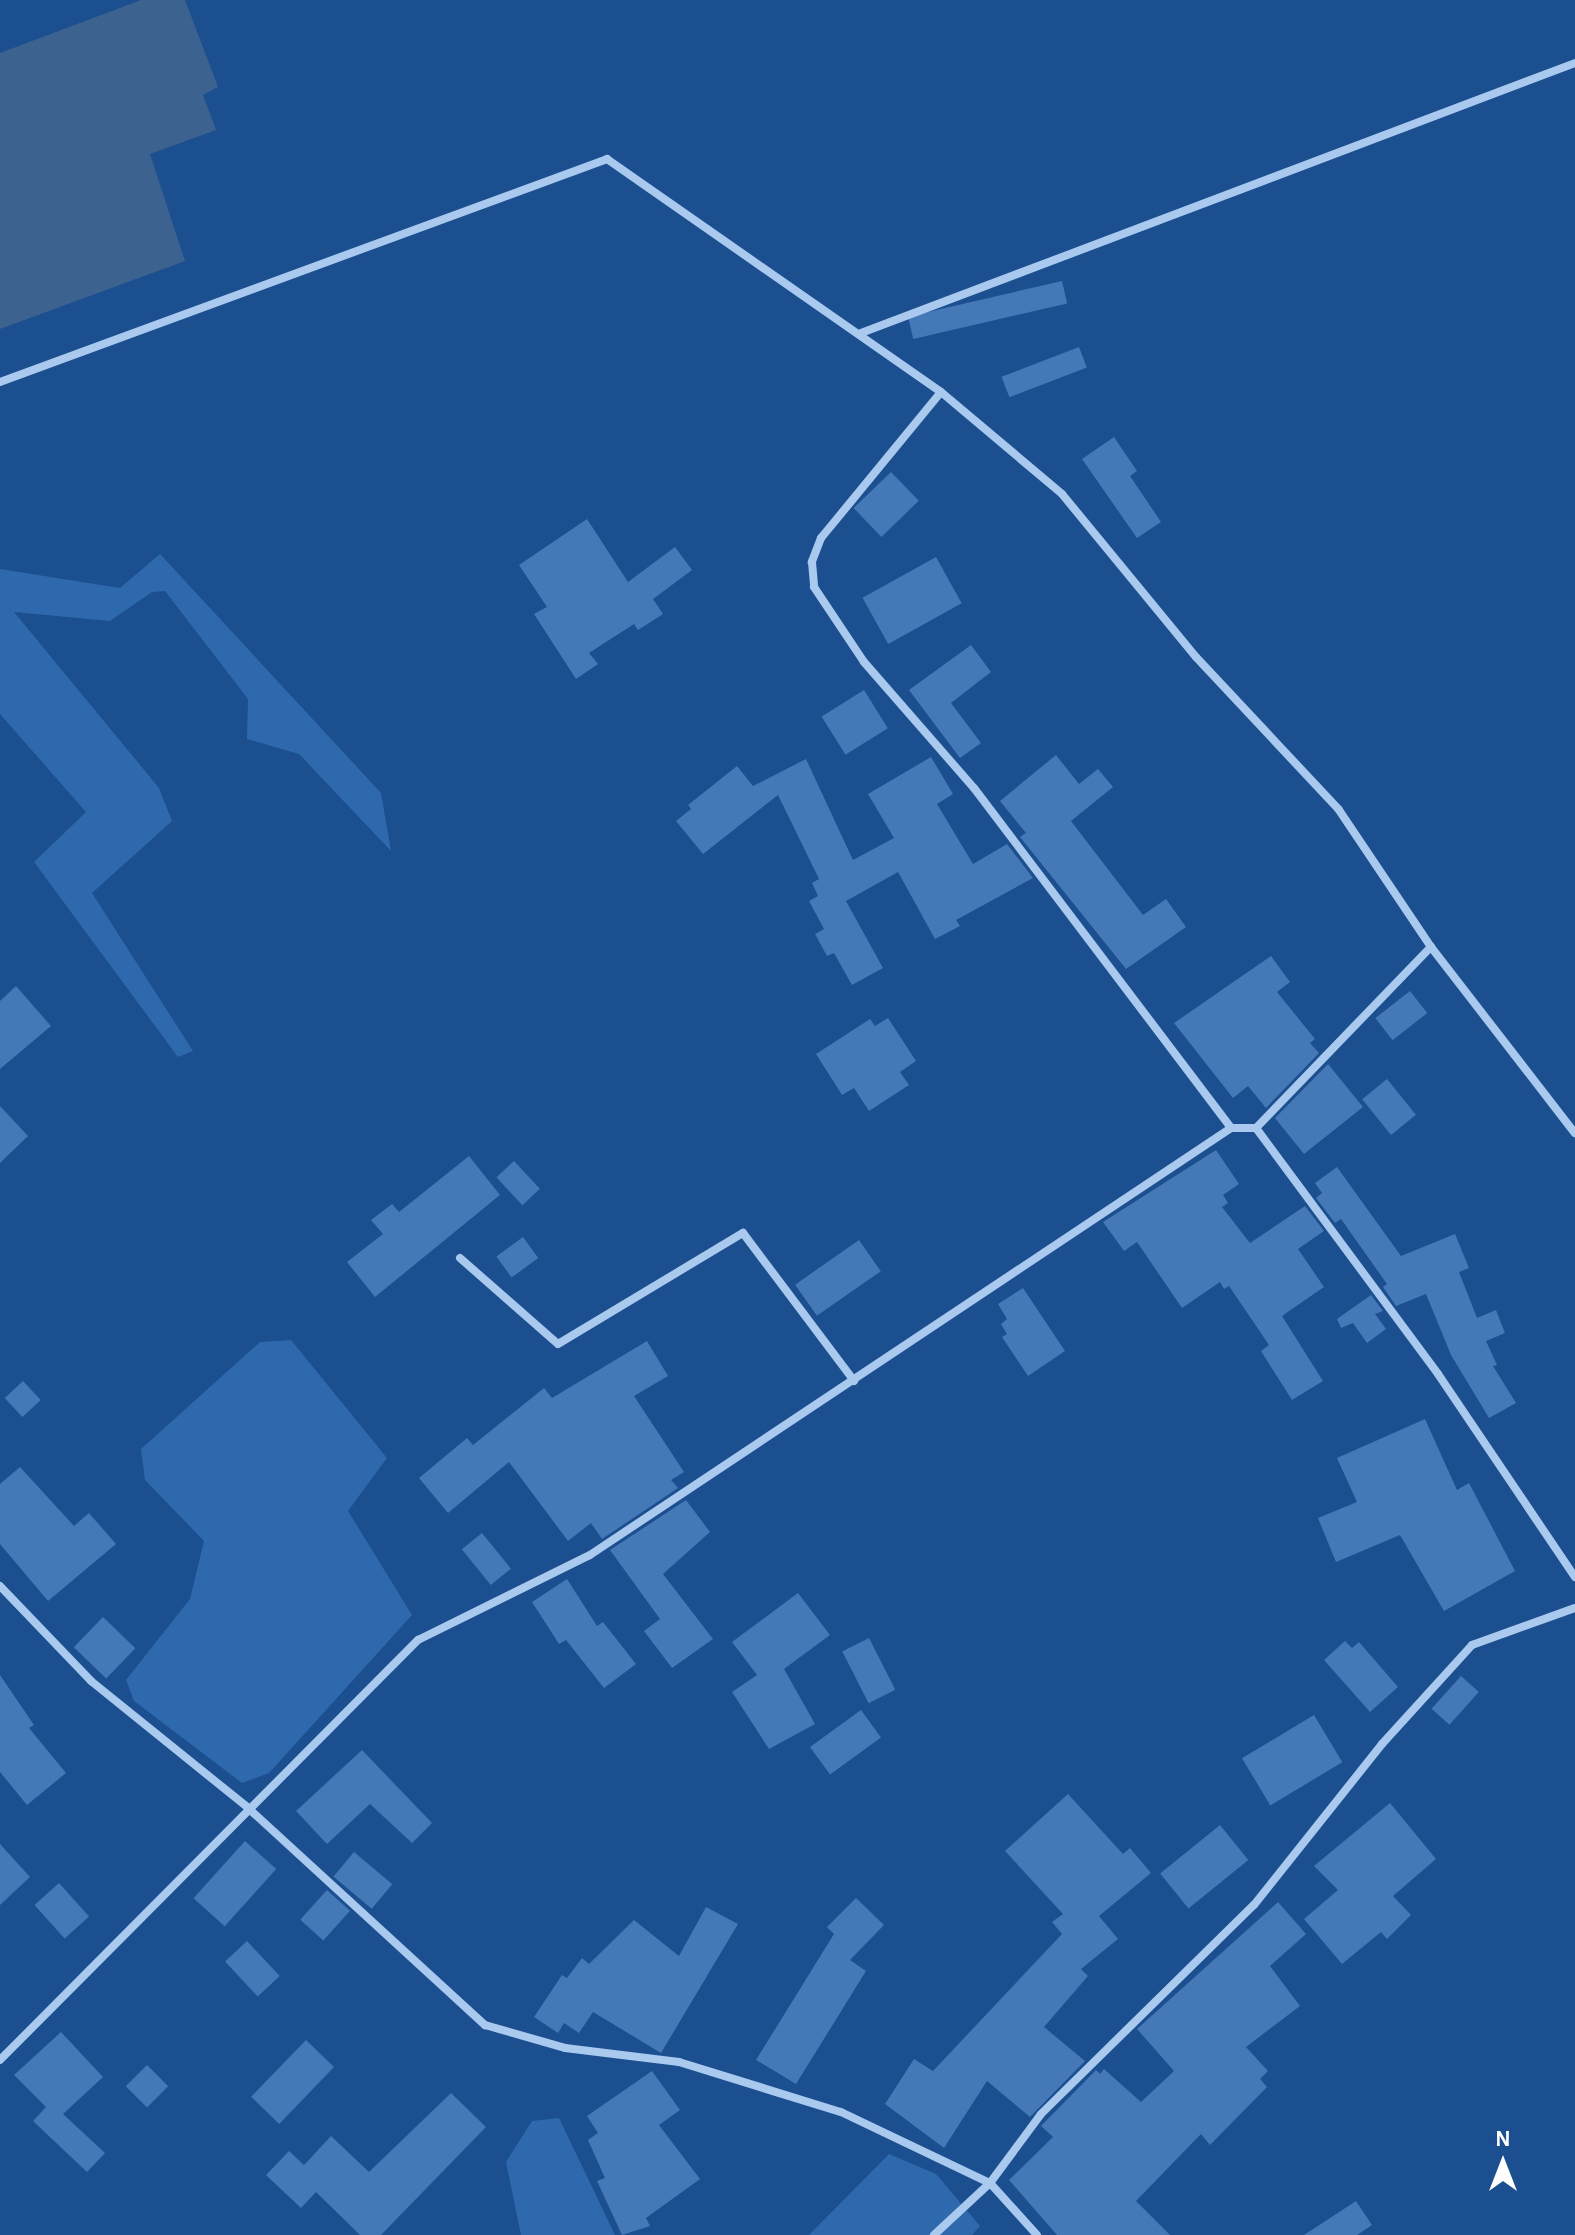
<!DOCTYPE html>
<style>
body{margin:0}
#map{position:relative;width:1575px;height:2235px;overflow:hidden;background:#1b4f8f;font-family:"Alegreya Sans",sans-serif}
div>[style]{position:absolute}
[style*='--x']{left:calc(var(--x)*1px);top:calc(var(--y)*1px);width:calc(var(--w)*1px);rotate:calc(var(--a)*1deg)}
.green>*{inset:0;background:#2e69ad}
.water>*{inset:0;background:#3c6290}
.building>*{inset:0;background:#4478b7;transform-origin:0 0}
.minor>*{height:8px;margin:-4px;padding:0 4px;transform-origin:4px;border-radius:4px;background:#a9c9ee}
span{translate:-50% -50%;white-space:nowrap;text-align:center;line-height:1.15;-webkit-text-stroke:7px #1b4f8f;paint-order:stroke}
.north{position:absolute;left:1463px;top:2123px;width:80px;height:80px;-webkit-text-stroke:6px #1b4f8f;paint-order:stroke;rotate:0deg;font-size:22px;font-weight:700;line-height:32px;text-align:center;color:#fff}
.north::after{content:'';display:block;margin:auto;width:28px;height:36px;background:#fff;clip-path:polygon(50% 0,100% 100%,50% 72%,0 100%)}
</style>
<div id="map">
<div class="green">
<div style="clip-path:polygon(160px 554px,381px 793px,391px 851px,299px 754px,247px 739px,248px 699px,165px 591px,152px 592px,110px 621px,14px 612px,159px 788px,172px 821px,92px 893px,193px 1051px,178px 1057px,34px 862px,86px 812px,0 714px,0 569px,120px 588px)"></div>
<div style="clip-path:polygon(291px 1340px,387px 1458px,348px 1511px,412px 1615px,269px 1773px,242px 1783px,134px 1701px,126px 1680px,190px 1599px,204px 1541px,145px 1480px,141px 1449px,260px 1342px)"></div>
<div style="clip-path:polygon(559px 2118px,615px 2235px,521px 2235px,506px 2162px,532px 2121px)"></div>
<div style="clip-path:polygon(889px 2154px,936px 2174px,980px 2226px,972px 2235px,809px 2235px)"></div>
</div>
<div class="water">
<div style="clip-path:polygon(141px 0,185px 0,218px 87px,203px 95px,216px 130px,150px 154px,185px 261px,0 329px,0 53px)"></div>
</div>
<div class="building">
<div style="left:1062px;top:281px;width:23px;height:158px;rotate:77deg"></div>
<div style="left:1079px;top:347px;width:22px;height:83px;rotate:69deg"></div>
<div style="clip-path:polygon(1114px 437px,1137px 471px,1130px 476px,1161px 522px,1137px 538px,1082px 459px)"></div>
<div style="left:891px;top:472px;width:40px;height:52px;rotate:46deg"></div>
<div style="clip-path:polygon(587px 519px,628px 582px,675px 547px,692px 570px,653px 599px,663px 614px,638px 630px,634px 624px,589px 653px,598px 664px,576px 679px,534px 614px,547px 607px,519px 565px)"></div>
<div style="left:936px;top:557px;width:53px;height:84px;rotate:61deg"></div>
<div style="clip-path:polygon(971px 645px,991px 672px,951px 703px,981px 743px,960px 758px,909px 690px)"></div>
<div style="left:864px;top:690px;width:45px;height:50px;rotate:58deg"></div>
<div style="clip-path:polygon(1056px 755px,1079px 784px,1098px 769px,1113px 787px,1071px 821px,1143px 915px,1166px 899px,1186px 927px,1126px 969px,1020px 837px,1026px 833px,1000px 801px)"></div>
<div style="clip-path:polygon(931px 757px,953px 794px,937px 804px,973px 864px,1007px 844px,1033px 878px,956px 920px,960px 926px,935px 939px,898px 872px,846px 901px,883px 968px,852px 985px,834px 953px,827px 956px,815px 934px,824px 929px,809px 901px,818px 896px,812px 883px,819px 879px,778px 795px,703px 854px,676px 821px,691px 809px,688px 805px,737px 766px,753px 786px,806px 759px,853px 860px,894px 838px,868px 794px)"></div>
<div style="clip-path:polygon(1271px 956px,1290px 982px,1277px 992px,1315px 1039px,1310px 1043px,1319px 1053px,1266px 1108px,1248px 1086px,1233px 1098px,1174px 1023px)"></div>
<div style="clip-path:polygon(16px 986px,51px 1026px,0 1069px,0 1001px)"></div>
<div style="left:1410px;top:991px;width:28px;height:44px;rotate:52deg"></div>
<div style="clip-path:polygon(888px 1018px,916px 1061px,900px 1072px,909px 1085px,869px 1111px,854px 1088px,842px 1095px,816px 1054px,870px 1019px,875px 1026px)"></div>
<div style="clip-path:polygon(1328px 1064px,1363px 1107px,1304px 1154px,1275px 1118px)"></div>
<div style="left:1387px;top:1079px;width:46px;height:32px;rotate:51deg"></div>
<div style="clip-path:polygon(0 1106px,28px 1136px,0 1163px)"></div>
<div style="clip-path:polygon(1216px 1150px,1239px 1184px,1223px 1195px,1228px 1203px,1222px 1207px,1250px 1243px,1305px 1206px,1324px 1231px,1298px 1249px,1324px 1287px,1282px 1316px,1323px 1381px,1292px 1400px,1261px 1351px,1269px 1345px,1229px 1286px,1224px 1289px,1220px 1282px,1182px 1308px,1137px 1242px,1124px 1251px,1103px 1222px)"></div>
<div style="clip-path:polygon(469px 1156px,500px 1195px,375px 1297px,347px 1262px,383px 1234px,371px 1220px,392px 1204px,399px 1212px)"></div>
<div style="left:514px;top:1161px;width:38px;height:24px;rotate:47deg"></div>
<div style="clip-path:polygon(1337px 1167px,1401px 1256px,1455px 1234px,1469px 1268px,1459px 1272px,1477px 1318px,1496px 1310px,1505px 1333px,1486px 1341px,1497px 1365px,1493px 1366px,1516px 1403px,1489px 1418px,1451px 1355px,1426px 1294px,1396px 1306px,1383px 1287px,1387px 1284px,1341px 1219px,1335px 1223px,1316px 1198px,1322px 1193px,1315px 1183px)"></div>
<div style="left:523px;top:1237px;width:26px;height:33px;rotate:54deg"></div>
<div style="left:859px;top:1240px;width:38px;height:78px;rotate:55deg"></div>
<div style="clip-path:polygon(1023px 1288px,1065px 1351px,1028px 1376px,1002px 1337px,1007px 1334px,1001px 1324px,1007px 1319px,998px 1304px)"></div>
<div style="clip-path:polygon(1371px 1295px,1383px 1311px,1375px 1314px,1386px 1329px,1367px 1343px,1353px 1323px,1341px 1328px,1337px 1319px)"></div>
<div style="clip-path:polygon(647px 1341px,668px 1376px,634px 1396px,684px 1472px,671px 1480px,678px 1488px,602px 1539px,591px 1523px,568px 1541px,509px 1462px,448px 1513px,419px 1478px,467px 1438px,473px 1445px,544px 1388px,552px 1398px)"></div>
<div style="left:23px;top:1381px;width:26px;height:25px;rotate:47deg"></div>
<div style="clip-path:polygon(1425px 1419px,1457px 1490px,1469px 1483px,1515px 1571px,1444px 1611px,1400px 1535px,1336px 1562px,1318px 1518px,1357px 1502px,1337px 1458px)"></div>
<div style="clip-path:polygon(20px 1467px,74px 1526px,89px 1513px,116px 1544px,48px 1601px,0 1544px,0 1484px)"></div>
<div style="clip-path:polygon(686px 1500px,710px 1532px,663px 1574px,713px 1639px,672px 1668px,644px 1631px,660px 1619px,610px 1550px)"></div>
<div style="left:482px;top:1533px;width:46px;height:26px;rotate:51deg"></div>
<div style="clip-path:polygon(567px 1579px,597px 1626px,603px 1622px,636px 1664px,604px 1688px,566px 1640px,559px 1644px,532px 1602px)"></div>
<div style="clip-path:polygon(798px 1593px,830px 1635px,784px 1669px,815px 1724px,769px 1749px,732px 1692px,757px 1675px,732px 1642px)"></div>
<div style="left:103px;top:1617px;width:45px;height:42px;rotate:44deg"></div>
<div style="left:869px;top:1638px;width:58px;height:30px;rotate:63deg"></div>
<div style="clip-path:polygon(1345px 1641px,1352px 1648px,1359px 1642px,1398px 1687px,1370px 1712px,1324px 1660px)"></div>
<div style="clip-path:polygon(0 1675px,34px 1725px,29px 1728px,66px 1773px,27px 1805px,0 1772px)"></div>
<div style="left:1461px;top:1676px;width:24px;height:44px;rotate:42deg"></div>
<div style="left:861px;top:1710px;width:34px;height:63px;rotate:54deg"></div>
<div style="left:1314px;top:1715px;width:55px;height:84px;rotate:59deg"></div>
<div style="clip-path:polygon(362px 1750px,432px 1823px,412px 1843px,370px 1804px,327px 1844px,296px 1811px)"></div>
<div style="clip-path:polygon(1068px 1794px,1123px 1854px,1130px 1848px,1151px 1873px,1099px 1916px,1118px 1939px,1081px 1969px,1088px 1976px,1044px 2027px,1085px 2061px,1030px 2117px,987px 2081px,944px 2148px,885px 2104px,914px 2059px,933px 2071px,1062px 1934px,1052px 1922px,1063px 1914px,1005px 1851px)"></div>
<div style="clip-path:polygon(1390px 1803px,1436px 1859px,1393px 1896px,1411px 1915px,1387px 1939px,1381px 1932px,1342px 1964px,1304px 1919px,1338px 1890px,1314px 1866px)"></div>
<div style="left:1220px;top:1825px;width:45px;height:77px;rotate:51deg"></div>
<div style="left:245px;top:1841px;width:42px;height:77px;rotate:42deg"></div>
<div style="clip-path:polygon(0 1844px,30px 1877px,0 1905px)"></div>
<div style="left:354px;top:1852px;width:50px;height:32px;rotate:40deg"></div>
<div style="left:59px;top:1883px;width:45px;height:33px;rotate:48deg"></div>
<div style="left:327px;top:1890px;width:31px;height:40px;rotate:42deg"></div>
<div style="clip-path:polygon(856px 1898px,884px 1925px,850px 1960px,866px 1971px,796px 2084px,756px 2060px,834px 1934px,827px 1927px)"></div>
<div style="clip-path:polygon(1278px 1902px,1306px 1934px,1270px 1966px,1300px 2006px,1246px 2047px,1268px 2071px,1260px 2079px,1267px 2087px,1210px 2145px,1201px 2134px,1136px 2201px,1170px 2235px,1057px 2235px,1009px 2180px,1053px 2137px,1041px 2126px,1096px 2070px,1100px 2074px,1104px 2069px,1141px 2102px,1174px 2071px,1137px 2029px)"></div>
<div style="clip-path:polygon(706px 1907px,738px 1924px,661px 2053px,593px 2012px,579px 2033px,564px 2023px,558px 2033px,534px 2017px,562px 1975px,567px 1978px,582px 1958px,589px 1964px,634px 1920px,679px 1956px)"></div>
<div style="left:247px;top:1941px;width:48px;height:30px;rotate:47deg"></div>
<div style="clip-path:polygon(61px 2032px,103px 2077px,63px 2114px,105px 2153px,87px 2172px,33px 2121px,46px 2107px,14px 2075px)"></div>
<div style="left:306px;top:2040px;width:39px;height:79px;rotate:44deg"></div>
<div style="left:147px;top:2065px;width:30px;height:30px;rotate:45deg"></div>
<div style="clip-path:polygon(652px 2071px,680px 2110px,659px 2125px,700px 2179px,646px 2218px,650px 2226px,622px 2235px,597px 2181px,605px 2178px,588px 2140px,598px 2133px,587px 2116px)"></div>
<div style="clip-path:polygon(451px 2093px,486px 2127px,381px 2235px,360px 2235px,316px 2192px,301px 2208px,266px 2175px,289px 2151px,304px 2165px,331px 2136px,369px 2172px)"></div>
<div style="clip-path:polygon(1356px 2201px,1372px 2225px,1357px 2235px,1304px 2235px)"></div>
</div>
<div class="minor">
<div style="--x:861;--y:333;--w:763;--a:-20.71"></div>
<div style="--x:0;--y:382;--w:647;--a:-20.17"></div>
<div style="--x:607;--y:159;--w:407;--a:34.9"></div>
<div style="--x:941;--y:392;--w:158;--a:40.1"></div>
<div style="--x:1062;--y:494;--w:211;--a:50.6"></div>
<div style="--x:1196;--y:657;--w:209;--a:46.9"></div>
<div style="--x:1339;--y:810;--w:165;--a:56.1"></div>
<div style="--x:1431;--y:947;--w:235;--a:52.3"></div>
<div style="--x:941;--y:392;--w:189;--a:129.4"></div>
<div style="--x:821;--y:538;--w:26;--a:111"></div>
<div style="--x:812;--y:562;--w:25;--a:85"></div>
<div style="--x:814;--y:587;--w:90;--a:56.3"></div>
<div style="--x:864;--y:662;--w:167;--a:48.9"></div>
<div style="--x:974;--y:788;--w:426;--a:52.9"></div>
<div style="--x:1256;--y:1128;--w:252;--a:-46"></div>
<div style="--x:460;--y:1258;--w:130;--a:41.3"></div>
<div style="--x:558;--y:1344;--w:216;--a:-31"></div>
<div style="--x:743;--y:1233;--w:185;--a:53.1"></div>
<div style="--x:0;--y:1586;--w:132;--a:46.2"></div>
<div style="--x:91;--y:1681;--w:201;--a:38.9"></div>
<div style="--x:247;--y:1807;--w:323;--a:42.5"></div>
<div style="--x:485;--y:2025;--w:83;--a:16"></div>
<div style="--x:565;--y:2048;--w:115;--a:7"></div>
<div style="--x:679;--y:2062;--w:170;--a:17.2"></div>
<div style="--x:841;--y:2112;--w:165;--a:25.5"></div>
<div style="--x:990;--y:2183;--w:70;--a:47.9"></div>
<div style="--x:0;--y:2060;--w:593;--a:-45.14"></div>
<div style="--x:418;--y:1640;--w:192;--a:-26.3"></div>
<div style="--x:590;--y:1555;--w:770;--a:-33.67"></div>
<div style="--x:1231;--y:1128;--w:25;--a:0"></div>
<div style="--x:1256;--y:1128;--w:306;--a:53.5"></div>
<div style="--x:1438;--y:1374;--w:245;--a:56"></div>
<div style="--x:934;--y:2235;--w:76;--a:-42.9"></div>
<div style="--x:990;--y:2183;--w:86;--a:-53.5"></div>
<div style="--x:1041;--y:2114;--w:298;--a:-44.5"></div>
<div style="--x:1254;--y:1905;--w:206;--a:-51.5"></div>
<div style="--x:1382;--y:1744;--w:134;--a:-47.7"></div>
<div style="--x:1472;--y:1645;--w:109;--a:-19.8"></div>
</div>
<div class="north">N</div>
</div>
